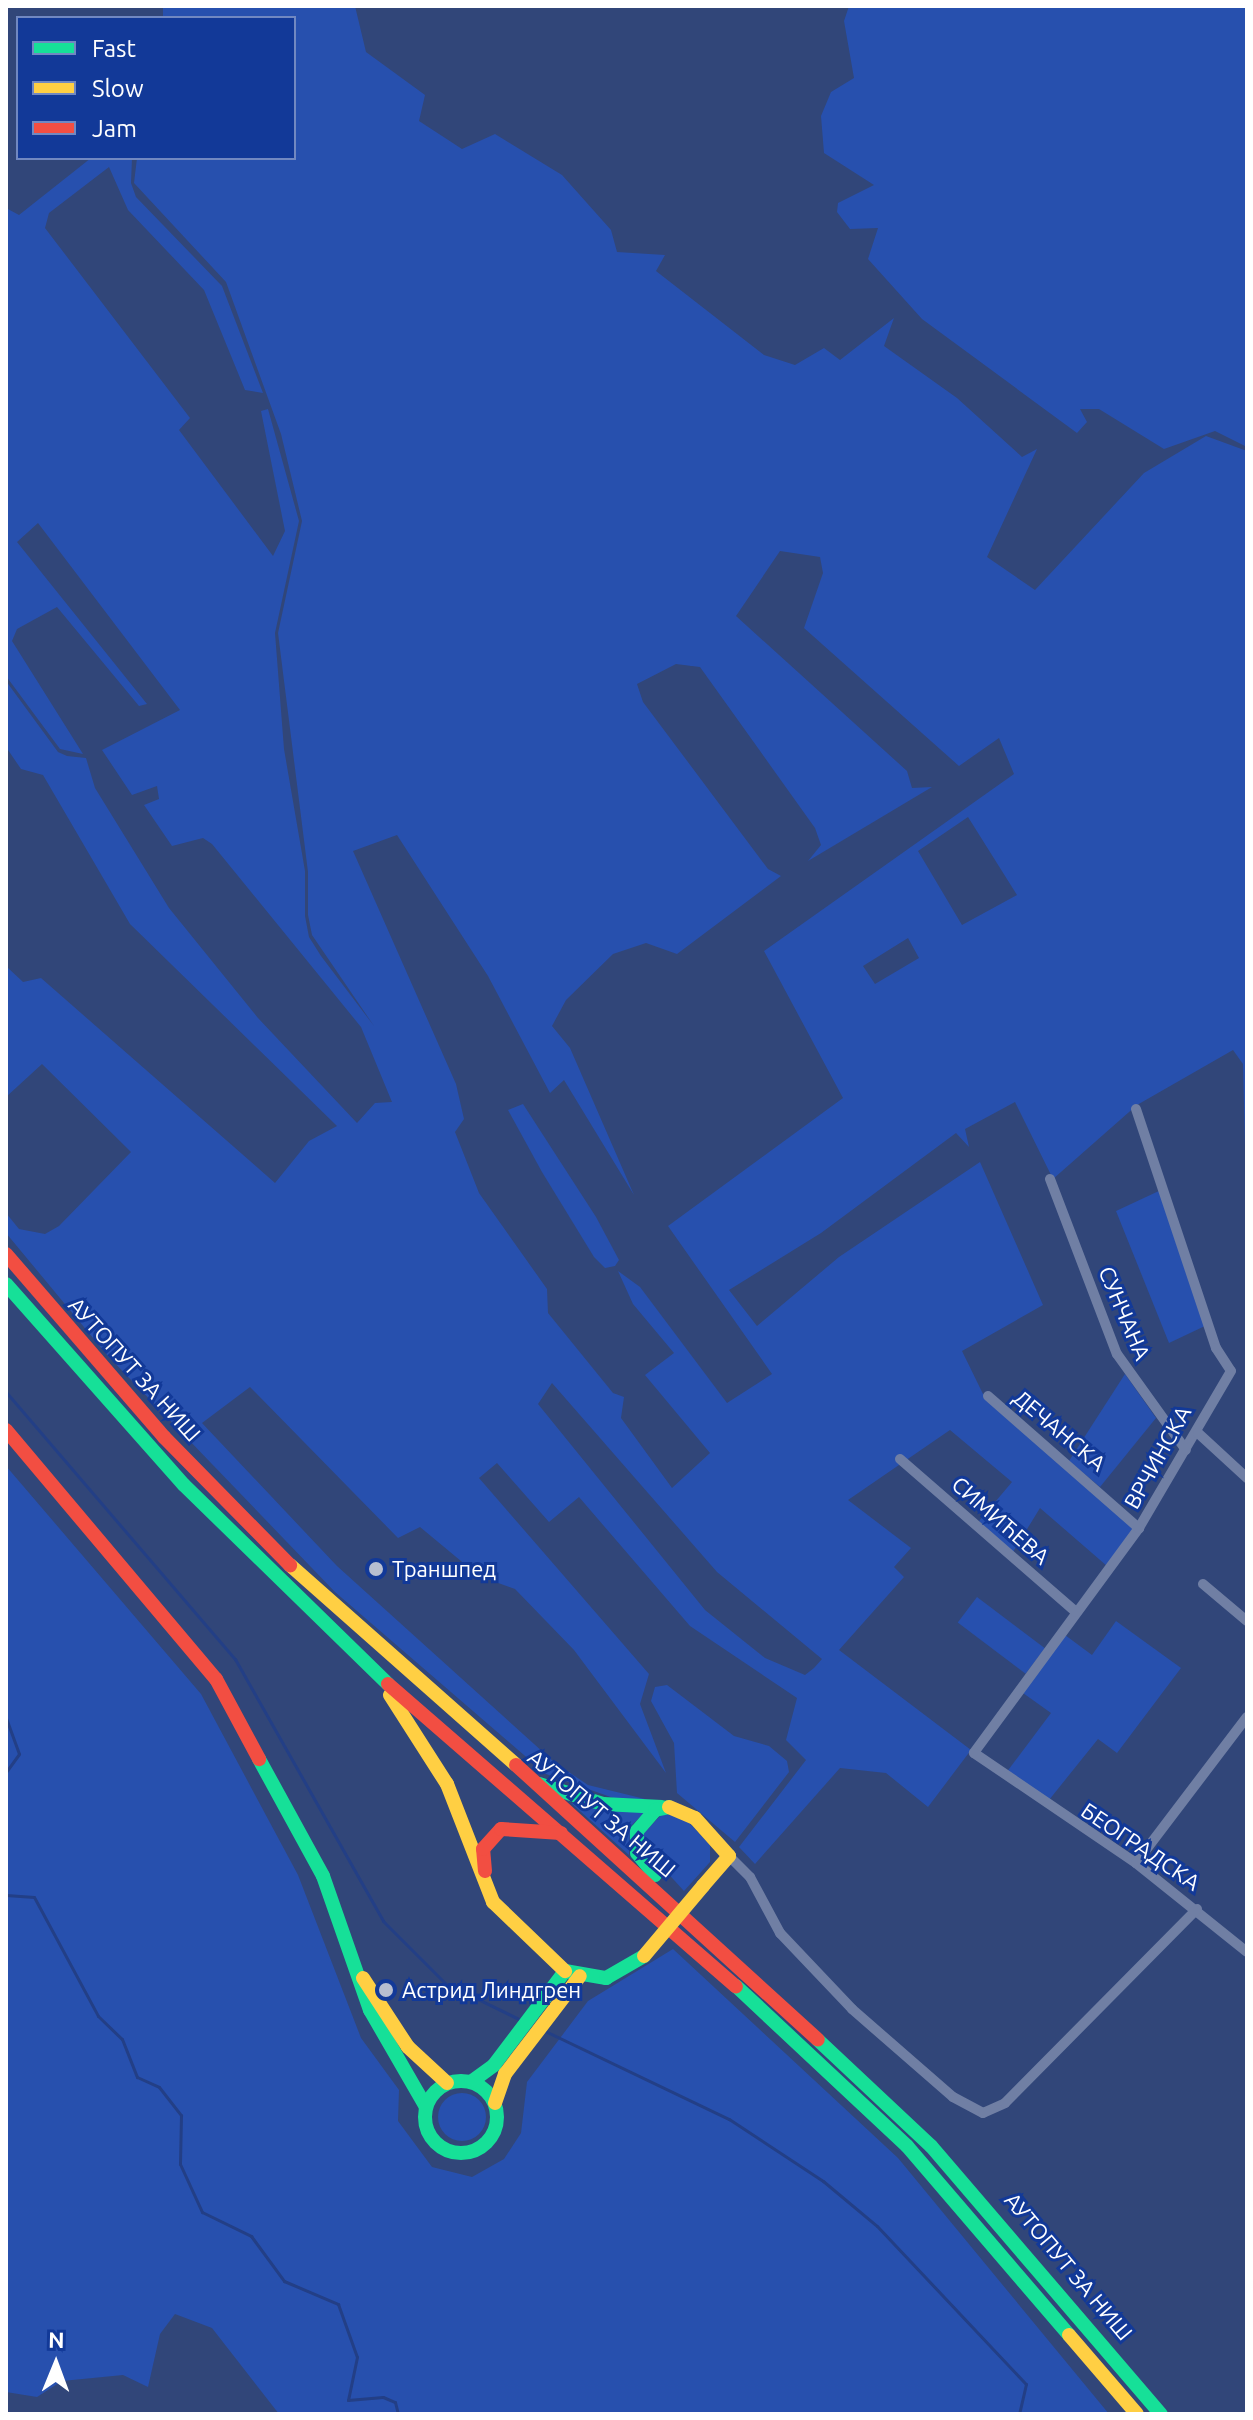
<!DOCTYPE html>
<meta charset="utf-8">
<style>
body{margin:0}
#map{position:relative;width:1253px;height:2420px;overflow:hidden;background:#314679;font-family:Ubuntu,sans-serif}
div>[style]{position:absolute}
[style*='--x']{left:calc(var(--x)*1px);top:calc(var(--y)*1px);width:calc(var(--w)*1px);rotate:calc(var(--a)*1deg)}
.green>*{inset:0;background:#2750ae;transform-origin:0 0}
.round{border-radius:50%}
.stream>*{height:3px;margin:-1.5px;padding:0 1.5px;transform-origin:1.5px;border-radius:1.5px;background:#233f86}
.street>*{height:10px;margin:-5px;padding:0 5px;transform-origin:5px;border-radius:5px;background:#707fa4}
.fast>*{height:14px;margin:-7px;padding:0 7px;transform-origin:7px;border-radius:7px;background:#16e098}
.fast>.ring{margin:-7px;padding:0;box-sizing:content-box;background:none;border:14px solid #16e098;border-radius:50%}
.slow>*{height:14px;margin:-7px;padding:0 7px;transform-origin:7px;border-radius:7px;background:#ffcf43}
.jam>*{height:14px;margin:-7px;padding:0 7px;transform-origin:7px;border-radius:7px;background:#f24e42}
.slow-bridge>*{height:14px;margin:-7px;padding:0 7px;transform-origin:7px;border-radius:7px;background:#ffcf43}
.dots>*{width:22px;height:22px;translate:-50% -50%;box-sizing:border-box;border:4px solid #123998;border-radius:50%}
span{translate:-50% -50%;white-space:nowrap;text-align:center;line-height:1.15;-webkit-text-stroke:6px #123998;paint-order:stroke}
.street-label{font-size:22px;color:#fff}
.poi-label{font-size:22px;color:#fff}
.left{translate:0 -50%;text-align:left}
.frame{position:absolute;inset:0;border:8px solid #fff;pointer-events:none}
.legend{position:absolute;left:16px;top:16px;width:280px;height:144px;box-sizing:border-box;background:#123998;border:2px solid #7188c1;margin:0;padding:10px 14px;list-style:none;font-size:24px;color:#fff}
.legend li{display:flex;align-items:center;gap:16px;height:40px}
.legend b{width:40px;border:2px solid #7188c1}
.north{position:absolute;left:16px;top:2324px;width:80px;height:80px;-webkit-text-stroke:6px #123998;paint-order:stroke;rotate:1deg;font-size:22px;font-weight:700;line-height:32px;text-align:center;color:#fff}
.north::after{content:'';display:block;margin:auto;width:28px;height:36px;background:#fff;clip-path:polygon(50% 0,100% 100%,50% 72%,0 100%)}
</style>
<div id="map">
<div class="green">
<div style="clip-path:polygon(evenodd,163px 6px,355px 6px,366px 52px,425px 95px,419px 121px,462px 149px,495px 134px,562px 175px,611px 230px,617px 252px,665px 255px,656px 271px,764px 355px,795px 365px,824px 348px,840px 360px,894px 318px,884px 346px,957px 398px,1022px 457px,1037px 449px,987px 557px,1035px 590px,1144px 473px,1206px 436px,1247px 451px,1247px 1230px,1243px 1064px,1233px 1050px,1137px 1105px,1053px 1179px,1015px 1102px,965px 1129px,969px 1147px,956px 1133px,821px 1233px,729px 1290px,757px 1326px,839px 1257px,980px 1162px,1043px 1305px,962px 1351px,983px 1394px,1136px 1528px,1107px 1566px,1040px 1508px,1013px 1552px,979px 1521px,1012px 1482px,950px 1430px,848px 1500px,911px 1548px,894px 1567px,904px 1577px,839px 1650px,971px 1750px,928px 1807px,886px 1773px,840px 1768px,755px 1864px,739px 1847px,806px 1760px,786px 1740px,797px 1698px,690px 1626px,579px 1497px,549px 1522px,497px 1463px,479px 1478px,649px 1674px,640px 1704px,666px 1773px,574px 1650px,515px 1589px,479px 1576px,420px 1527px,398px 1538px,250px 1387px,202px 1423px,337px 1566px,554px 1762px,588px 1785px,645px 1799px,619px 1800px,546px 1774px,335px 1592px,108px 1356px,6px 1233px,6px 1213px,19px 1229px,45px 1234px,59px 1226px,131px 1152px,42px 1064px,6px 1097px,6px 966px,23px 982px,41px 978px,275px 1183px,309px 1141px,337px 1126px,130px 924px,43px 775px,21px 769px,6px 747px,6px 681px,58px 752px,67px 756px,86px 758px,95px 788px,169px 908px,258px 1018px,357px 1123px,375px 1103px,392px 1102px,361px 1027px,212px 844px,203px 838px,172px 846px,144px 805px,159px 799px,157px 786px,132px 795px,102px 750px,180px 710px,38px 523px,17px 542px,147px 704px,139px 706px,57px 607px,17px 629px,12px 641px,83px 754px,60px 749px,6px 676px,6px 208px,19px 215px,91px 158px,132px 158px,131px 183px,136px 197px,222px 286px,263px 393px,245px 390px,204px 290px,128px 210px,109px 167px,49px 213px,45px 228px,190px 418px,179px 430px,273px 556px,285px 531px,261px 411px,268px 409px,299px 521px,275px 633px,284px 749px,305px 871px,305px 916px,309px 937px,321px 956px,374px 1026px,312px 935px,308px 915px,308px 872px,278px 633px,302px 521px,281px 434px,226px 282px,134px 183px,137px 158px,294px 158px,294px 18px,163px 18px,163px 6px,780px 551px,820px 557px,823px 573px,804px 628px,959px 766px,999px 738px,1014px 774px,764px 951px,843px 1098px,668px 1226px,772px 1374px,727px 1403px,640px 1287px,618px 1271px,633px 1304px,674px 1353px,645px 1375px,710px 1453px,672px 1488px,621px 1418px,624px 1397px,613px 1393px,548px 1313px,547px 1289px,479px 1193px,455px 1132px,464px 1119px,456px 1084px,353px 851px,397px 835px,488px 976px,550px 1093px,564px 1080px,634px 1195px,570px 1048px,552px 1026px,566px 1000px,613px 954px,646px 943px,677px 954px,781px 876px,768px 869px,643px 702px,637px 684px,676px 664px,700px 667px,815px 828px,821px 845px,808px 861px,932px 787px,912px 788px,907px 771px,736px 616px,780px 551px,163px 6px,968px 817px,1017px 895px,962px 925px,918px 851px,968px 817px,163px 6px,908px 938px,919px 958px,875px 984px,863px 966px,908px 938px,163px 6px,552px 1383px,717px 1572px,822px 1659px,814px 1668px,805px 1675px,765px 1658px,705px 1610px,538px 1404px,552px 1383px)"></div>
<div style="clip-path:polygon(849px 6px,1247px 6px,1247px 447px,1215px 431px,1164px 449px,1099px 409px,1080px 409px,1087px 422px,1077px 433px,922px 319px,868px 259px,878px 228px,850px 229px,837px 212px,838px 203px,874px 185px,824px 153px,821px 116px,831px 92px,854px 78px,844px 21px)"></div>
<div style="clip-path:polygon(523px 1104px,596px 1217px,619px 1260px,615px 1266px,605px 1268px,594px 1257px,542px 1172px,508px 1110px)"></div>
<div style="clip-path:polygon(1161px 1190px,1207px 1325px,1169px 1343px,1116px 1211px)"></div>
<div style="clip-path:polygon(1125px 1374px,1156px 1418px,1100px 1487px,1069px 1461px)"></div>
<div style="clip-path:polygon(6px 1466px,201px 1694px,298px 1875px,361px 2038px,399px 2090px,398px 2121px,432px 2167px,472px 2177px,504px 2159px,521px 2133px,527px 2082px,588px 2001px,673px 1949px,898px 2158px,1109px 2414px,279px 2414px,212px 2328px,175px 2314px,160px 2334px,148px 2387px,123px 2375px,62px 2381px,37px 2397px,6px 2392px)"></div>
<div style="left:977px;top:1597px;width:85px;height:32px;rotate:37deg"></div>
<div style="clip-path:polygon(1116px 1621px,1181px 1668px,1117px 1753px,1098px 1739px,1049px 1800px,1006px 1773px,1051px 1713px,1023px 1693px,1065px 1635px,1092px 1655px)"></div>
<div style="clip-path:polygon(667px 1685px,734px 1736px,769px 1746px,787px 1761px,789px 1772px,735px 1842px,677px 1793px,674px 1743px,651px 1701px,655px 1687px)"></div>
<div style="clip-path:polygon(571px 1803px,648px 1809px,630px 1827px,629px 1855px)"></div>
<div style="clip-path:polygon(662px 1814px,684px 1817px,710px 1845px,710px 1862px,684px 1891px,643px 1846px,644px 1833px)"></div>
<div class="round" style="left:438px;top:2093px;width:48px;height:48px"></div>
</div>
<div class="stream">
<div style="--x:6;--y:1392;--w:352;--a:49.4"></div>
<div style="--x:235;--y:1659;--w:301;--a:60.5"></div>
<div style="--x:383;--y:1921;--w:88;--a:45"></div>
<div style="--x:445;--y:1983;--w:87;--a:26"></div>
<div style="--x:6;--y:1718;--w:38;--a:70"></div>
<div style="--x:19;--y:1754;--w:22;--a:126"></div>
<div style="--x:6;--y:1895;--w:28;--a:4"></div>
<div style="--x:34;--y:1897;--w:135;--a:61.7"></div>
<div style="--x:98;--y:2016;--w:33;--a:44"></div>
<div style="--x:122;--y:2039;--w:41;--a:68.5"></div>
<div style="--x:137;--y:2077;--w:24;--a:24"></div>
<div style="--x:159;--y:2087;--w:36;--a:52"></div>
<div style="--x:181;--y:2115;--w:49;--a:91.2"></div>
<div style="--x:180;--y:2164;--w:53;--a:65.4"></div>
<div style="--x:202;--y:2212;--w:55;--a:26.1"></div>
<div style="--x:251;--y:2236;--w:56;--a:53.7"></div>
<div style="--x:284;--y:2281;--w:59;--a:23.1"></div>
<div style="--x:338;--y:2304;--w:56;--a:70.3"></div>
<div style="--x:357;--y:2357;--w:44;--a:101.8"></div>
<div style="--x:348;--y:2400;--w:35;--a:-5"></div>
<div style="--x:383;--y:2397;--w:13;--a:23"></div>
<div style="--x:395;--y:2402;--w:12;--a:76"></div>
<div style="--x:545;--y:2031;--w:204;--a:25.6"></div>
<div style="--x:729;--y:2119;--w:113;--a:33.4"></div>
<div style="--x:823;--y:2181;--w:70;--a:39.8"></div>
<div style="--x:877;--y:2226;--w:217;--a:46.7"></div>
<div style="--x:1026;--y:2384;--w:31;--a:103"></div>
</div>
<div class="street">
<div style="--x:1136;--y:1109;--w:252;--a:71.5"></div>
<div style="--x:1216;--y:1348;--w:27;--a:57"></div>
<div style="--x:1231;--y:1371;--w:182;--a:120.4"></div>
<div style="--x:1139;--y:1528;--w:279;--a:126.3"></div>
<div style="--x:974;--y:1753;--w:196;--a:34.2"></div>
<div style="--x:1136;--y:1863;--w:142;--a:38.7"></div>
<div style="--x:1050;--y:1179;--w:187;--a:69.1"></div>
<div style="--x:1117;--y:1354;--w:118;--a:54.3"></div>
<div style="--x:988;--y:1396;--w:201;--a:41.2"></div>
<div style="--x:1198;--y:1433;--w:67;--a:42.6"></div>
<div style="--x:900;--y:1459;--w:233;--a:41"></div>
<div style="--x:1203;--y:1584;--w:57;--a:40.1"></div>
<div style="--x:729;--y:1856;--w:30;--a:45"></div>
<div style="--x:750;--y:1877;--w:64;--a:61.8"></div>
<div style="--x:780;--y:1933;--w:105;--a:46.5"></div>
<div style="--x:852;--y:2009;--w:134;--a:41.1"></div>
<div style="--x:953;--y:2097;--w:34;--a:28"></div>
<div style="--x:983;--y:2113;--w:24;--a:-24"></div>
<div style="--x:1005;--y:2103;--w:273;--a:-45.3"></div>
<div style="--x:1136;--y:1863;--w:183;--a:-52.8"></div>
</div>
<div class="fast">
<div style="--x:6;--y:1284;--w:268;--a:48.5"></div>
<div style="--x:184;--y:1485;--w:285;--a:44.3"></div>
<div style="--x:259;--y:1759;--w:133;--a:61.3"></div>
<div style="--x:323;--y:1876;--w:142;--a:70.7"></div>
<div style="--x:370;--y:2010;--w:112;--a:60"></div>
<div style="--x:539;--y:1784;--w:67;--a:17.4"></div>
<div style="--x:603;--y:1804;--w:59;--a:2.9"></div>
<div style="--x:655;--y:1875;--w:28;--a:-129"></div>
<div style="--x:637;--y:1853;--w:22;--a:-90"></div>
<div style="--x:637;--y:1831;--w:28;--a:-49"></div>
<div style="--x:655;--y:1810;--w:14;--a:-12"></div>
<div style="--x:736;--y:1986;--w:234;--a:43.1"></div>
<div style="--x:907;--y:2146;--w:249;--a:49.4"></div>
<div style="--x:818;--y:2040;--w:155;--a:43.2"></div>
<div style="--x:931;--y:2146;--w:353;--a:49.4"></div>
<div class="ring" style="left:425px;top:2081px;width:58px;height:58px"></div>
<div style="--x:471;--y:2082;--w:29;--a:-36"></div>
<div style="--x:494;--y:2065;--w:118;--a:-52.9"></div>
<div style="--x:565;--y:1971;--w:42;--a:9.7"></div>
<div style="--x:606;--y:1978;--w:44;--a:-30.1"></div>
</div>
<div class="slow">
<div style="--x:290;--y:1565;--w:302;--a:41.5"></div>
<div style="--x:390;--y:1695;--w:106;--a:57.4"></div>
<div style="--x:447;--y:1784;--w:127;--a:68.7"></div>
<div style="--x:493;--y:1902;--w:100;--a:43.8"></div>
<div style="--x:669;--y:1807;--w:28;--a:23"></div>
<div style="--x:695;--y:1818;--w:51;--a:48.2"></div>
<div style="--x:729;--y:1856;--w:40;--a:131"></div>
<div style="--x:363;--y:1978;--w:82;--a:56.9"></div>
<div style="--x:408;--y:2047;--w:53;--a:42.7"></div>
<div style="--x:495;--y:2103;--w:31;--a:-71"></div>
<div style="--x:505;--y:2074;--w:123;--a:-52.6"></div>
<div style="--x:1069;--y:2335;--w:104;--a:49.3"></div>
</div>
<div class="jam">
<div style="--x:6;--y:1254;--w:242;--a:49.2"></div>
<div style="--x:164;--y:1437;--w:180;--a:45.5"></div>
<div style="--x:6;--y:1430;--w:326;--a:49.9"></div>
<div style="--x:216;--y:1679;--w:91;--a:61.7"></div>
<div style="--x:388;--y:1684;--w:461;--a:41"></div>
<div style="--x:516;--y:1765;--w:408;--a:42.3"></div>
<div style="--x:485;--y:1871;--w:22;--a:-95"></div>
<div style="--x:483;--y:1849;--w:27;--a:-48"></div>
<div style="--x:501;--y:1829;--w:60;--a:3.8"></div>
</div>
<div class="slow-bridge">
<div style="--x:644;--y:1956;--w:92;--a:-49.9"></div>
</div>
<div class="dots">
<div style="left:376px;top:1569px;background:#b7bed0"></div>
<div style="left:386px;top:1990px;background:#b7bed0"></div>
</div>
<div class="street-label">
<span style="left:1125px;top:1313px;rotate:67deg">СУНЧАНА</span>
<span style="left:135px;top:1369px;rotate:48deg">АУТОПУТ ЗА НИШ</span>
<span style="left:1060px;top:1430px;rotate:40deg">ДЕЧАНСКА</span>
<span style="left:1157px;top:1457px;rotate:-61deg">ВРЧИНСКА</span>
<span style="left:1001px;top:1520px;rotate:41deg">СИМИЋЕВА</span>
<span style="left:602px;top:1813px;rotate:40deg">АУТОПУТ ЗА НИШ</span>
<span style="left:1141px;top:1846px;rotate:34deg">БЕОГРАДСКА</span>
<span style="left:1069px;top:2266px;rotate:50deg">АУТОПУТ ЗА НИШ</span>
</div>
<div class="poi-label">
<span class="left" style="left:392px;top:1569px">Траншпед</span>
<span class="left" style="left:402px;top:1990px">Астрид Линдгрен</span>
</div>
<div class="frame"></div>
<ul class="legend">
<li><b style="height:10px;background:#16e098"></b>Fast</li>
<li><b style="height:10px;background:#ffcf43"></b>Slow</li>
<li><b style="height:10px;background:#f24e42"></b>Jam</li>
</ul>
<div class="north">N</div>
</div>
